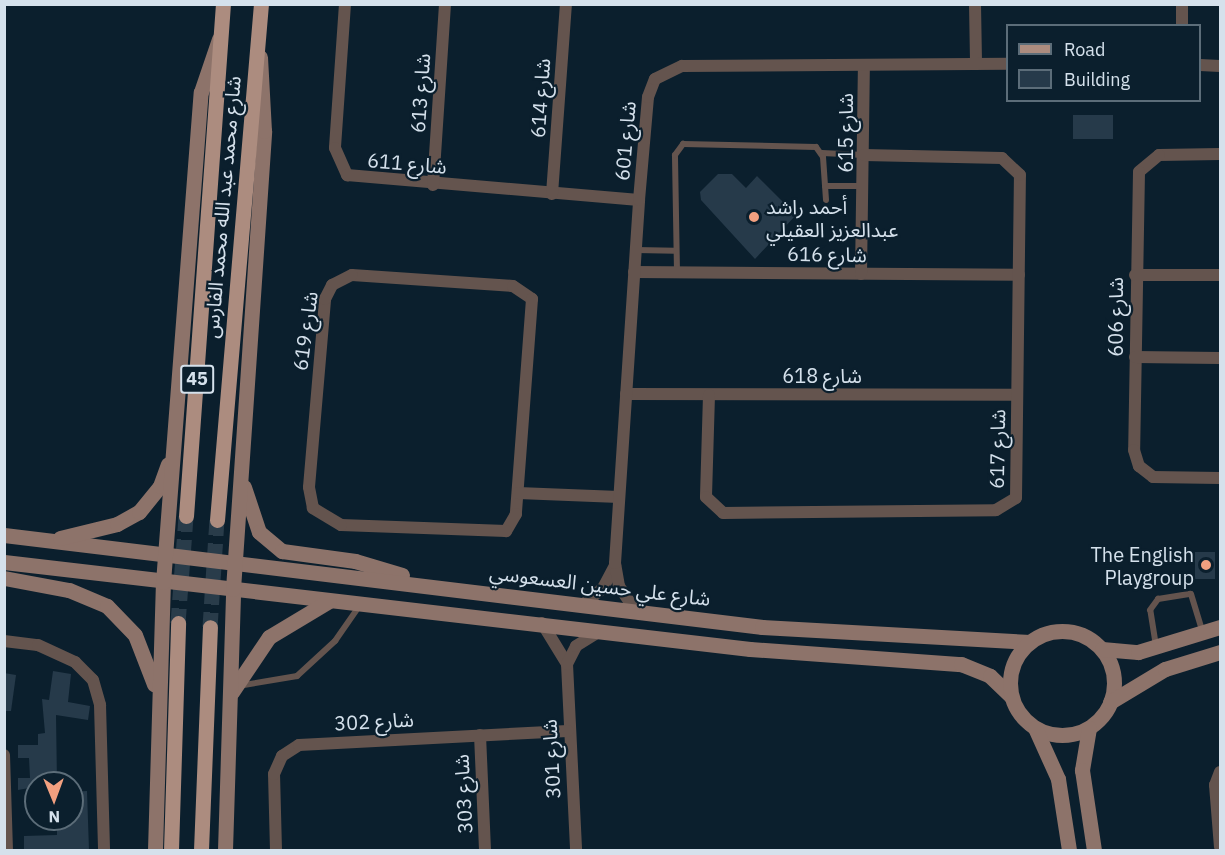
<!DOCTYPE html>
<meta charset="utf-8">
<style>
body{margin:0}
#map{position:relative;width:1225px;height:855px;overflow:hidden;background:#0b1f2d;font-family:"IBM Plex Sans","Noto Sans Arabic",sans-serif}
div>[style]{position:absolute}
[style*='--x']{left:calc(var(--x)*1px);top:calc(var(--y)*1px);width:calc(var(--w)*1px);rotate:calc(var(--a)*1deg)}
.building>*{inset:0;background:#263a4a;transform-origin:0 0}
.primary-tunnel>*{height:15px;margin-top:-7.5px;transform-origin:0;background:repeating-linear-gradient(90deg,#293c4a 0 15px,transparent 0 23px)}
.lane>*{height:6px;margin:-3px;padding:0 3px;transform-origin:3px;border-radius:3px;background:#64544e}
.street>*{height:12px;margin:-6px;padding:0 6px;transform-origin:6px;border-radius:6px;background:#64544e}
.secondary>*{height:15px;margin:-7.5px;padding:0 7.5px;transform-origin:7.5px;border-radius:7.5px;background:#8d736a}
.secondary>.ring{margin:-7.5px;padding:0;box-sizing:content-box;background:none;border:15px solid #8d736a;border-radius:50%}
.primary>*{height:15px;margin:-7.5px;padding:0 7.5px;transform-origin:7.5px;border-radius:7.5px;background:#ac8c7f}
.dots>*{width:16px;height:16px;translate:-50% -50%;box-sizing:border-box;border:3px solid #0b1f2d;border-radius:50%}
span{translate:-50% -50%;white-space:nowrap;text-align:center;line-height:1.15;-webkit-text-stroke:4.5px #0b1f2d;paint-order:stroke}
.shield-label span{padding:2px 4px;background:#0b1f2d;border:2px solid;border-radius:4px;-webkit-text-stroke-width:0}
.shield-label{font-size:18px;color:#d5e1ec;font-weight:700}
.street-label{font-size:20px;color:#d5e1ec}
.poi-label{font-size:20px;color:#d5e1ec}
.left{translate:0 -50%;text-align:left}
.right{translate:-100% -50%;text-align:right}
.frame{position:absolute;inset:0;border:6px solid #d5e1ec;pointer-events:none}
.legend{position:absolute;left:1006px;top:24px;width:195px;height:78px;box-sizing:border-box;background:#0b1f2d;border:2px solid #5c6d79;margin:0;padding:8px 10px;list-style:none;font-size:18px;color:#d5e1ec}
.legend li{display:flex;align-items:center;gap:12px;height:30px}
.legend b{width:30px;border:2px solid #5c6d79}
.north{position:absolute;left:24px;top:771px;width:60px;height:60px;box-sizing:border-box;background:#0b1f2d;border:2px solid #5c6d79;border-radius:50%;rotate:179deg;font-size:16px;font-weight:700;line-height:24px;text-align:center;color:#d5e1ec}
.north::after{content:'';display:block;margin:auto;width:21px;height:27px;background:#f2a080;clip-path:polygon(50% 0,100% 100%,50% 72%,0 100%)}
</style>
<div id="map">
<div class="building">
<div style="left:1073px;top:115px;width:40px;height:24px"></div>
<div style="clip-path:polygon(718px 174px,732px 174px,746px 188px,757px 176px,796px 215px,755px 259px,701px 200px,700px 192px)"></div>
<div style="left:1195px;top:552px;width:20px;height:27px"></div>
<div style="clip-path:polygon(53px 671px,71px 674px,68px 702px,90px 706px,88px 720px,56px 715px,57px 783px,18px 790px,18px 778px,30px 778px,29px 758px,18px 758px,18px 745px,38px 745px,38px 734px,45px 733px,42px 699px,49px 700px)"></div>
<div style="clip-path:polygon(4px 673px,16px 675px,11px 711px,4px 711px)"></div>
<div style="clip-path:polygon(87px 791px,89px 850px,24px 850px,24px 836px,57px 835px,57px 819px,72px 819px,72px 792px)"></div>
</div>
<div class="primary-tunnel">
<div style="--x:178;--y:623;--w:107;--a:-85.7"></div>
<div style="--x:210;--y:627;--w:107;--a:-86.3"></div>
</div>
<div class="lane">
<div style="--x:822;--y:153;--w:42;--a:2.7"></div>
<div style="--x:825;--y:186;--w:38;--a:0"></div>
<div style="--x:636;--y:250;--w:39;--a:1"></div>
<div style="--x:677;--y:272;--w:117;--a:-91"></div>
<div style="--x:675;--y:155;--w:14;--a:-54"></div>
<div style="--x:683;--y:144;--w:133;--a:1.3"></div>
<div style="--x:816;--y:147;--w:12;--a:55"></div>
<div style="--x:823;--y:157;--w:43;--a:86"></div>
<div style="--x:1156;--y:646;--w:36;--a:-99"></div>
<div style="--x:1150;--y:610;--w:14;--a:-54"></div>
<div style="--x:1158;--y:599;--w:33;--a:-9"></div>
<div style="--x:1191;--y:594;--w:39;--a:73"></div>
<div style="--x:238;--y:686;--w:60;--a:-9.6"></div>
<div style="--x:297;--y:676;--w:52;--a:-42.6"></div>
<div style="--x:335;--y:641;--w:44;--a:-55.2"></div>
</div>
<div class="street">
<div style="--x:345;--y:4;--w:144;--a:94"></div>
<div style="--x:335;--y:148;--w:30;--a:66"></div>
<div style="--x:347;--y:175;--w:293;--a:4.9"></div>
<div style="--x:975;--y:4;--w:60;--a:89"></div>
<div style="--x:1182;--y:4;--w:22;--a:90"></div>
<div style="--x:1200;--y:65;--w:20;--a:3"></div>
<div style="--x:1220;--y:154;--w:61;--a:179.1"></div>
<div style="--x:1159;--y:155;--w:26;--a:140"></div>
<div style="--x:1139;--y:172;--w:278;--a:91"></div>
<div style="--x:1134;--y:450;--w:17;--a:73"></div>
<div style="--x:1139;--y:466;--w:18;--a:38"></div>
<div style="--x:1153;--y:477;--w:67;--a:0.9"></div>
<div style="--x:433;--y:185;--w:181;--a:-86.2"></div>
<div style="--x:552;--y:194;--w:191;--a:-85.8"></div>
<div style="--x:634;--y:272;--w:385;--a:0.4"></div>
<div style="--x:861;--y:274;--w:209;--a:-89.2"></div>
<div style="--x:352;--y:275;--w:161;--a:3.9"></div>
<div style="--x:513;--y:286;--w:23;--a:34"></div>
<div style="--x:532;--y:299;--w:216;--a:94.3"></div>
<div style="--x:516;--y:514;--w:20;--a:120"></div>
<div style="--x:506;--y:531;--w:165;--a:-177.9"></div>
<div style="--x:341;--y:525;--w:33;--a:-149"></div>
<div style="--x:313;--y:508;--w:21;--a:-101"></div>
<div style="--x:309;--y:487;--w:189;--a:-85.1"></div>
<div style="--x:325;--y:299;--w:16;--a:-63"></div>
<div style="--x:332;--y:285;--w:22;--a:-27"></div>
<div style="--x:1135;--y:275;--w:85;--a:0"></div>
<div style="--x:1135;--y:357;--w:85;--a:0.7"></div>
<div style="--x:626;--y:394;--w:391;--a:0.1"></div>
<div style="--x:709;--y:395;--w:102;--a:91.7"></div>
<div style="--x:706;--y:497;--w:23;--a:43"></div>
<div style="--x:723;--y:513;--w:273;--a:-0.6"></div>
<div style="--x:996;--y:510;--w:23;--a:-31"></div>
<div style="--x:1016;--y:498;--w:323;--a:-89.3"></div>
<div style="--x:1020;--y:175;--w:25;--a:-137"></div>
<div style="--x:1002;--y:158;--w:138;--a:-178.8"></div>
<div style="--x:518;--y:493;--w:101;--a:2.3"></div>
<div style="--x:584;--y:604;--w:25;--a:-40"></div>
<div style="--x:603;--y:588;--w:26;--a:-62"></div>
<div style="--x:635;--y:610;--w:29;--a:-124"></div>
<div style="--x:619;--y:586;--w:23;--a:-100"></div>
<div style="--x:615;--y:563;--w:364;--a:-86.2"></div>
<div style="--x:639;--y:200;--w:103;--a:-85"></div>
<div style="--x:648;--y:97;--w:19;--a:-69"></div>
<div style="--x:655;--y:79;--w:30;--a:-26"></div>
<div style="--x:682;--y:66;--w:326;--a:-0.4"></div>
<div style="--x:542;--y:623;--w:48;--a:58.6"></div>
<div style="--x:567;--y:664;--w:186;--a:87.2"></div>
<div style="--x:4;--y:641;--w:34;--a:7"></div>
<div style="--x:38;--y:645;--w:41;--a:24.7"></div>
<div style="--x:75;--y:662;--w:25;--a:45"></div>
<div style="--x:93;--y:680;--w:26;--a:74"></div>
<div style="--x:100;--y:705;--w:145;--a:88.4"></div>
<div style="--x:567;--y:664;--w:20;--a:-63"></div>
<div style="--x:576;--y:646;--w:28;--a:-32"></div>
<div style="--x:480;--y:735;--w:115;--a:87.5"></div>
<div style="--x:4;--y:755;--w:95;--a:88.2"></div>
<div style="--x:1220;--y:772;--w:14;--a:111"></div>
<div style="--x:1215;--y:785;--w:62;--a:85.4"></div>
<div style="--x:276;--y:850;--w:76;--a:-91.5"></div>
<div style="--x:274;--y:774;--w:20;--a:-66"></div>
<div style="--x:282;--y:756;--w:20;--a:-33"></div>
<div style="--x:299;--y:745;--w:269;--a:-3"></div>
</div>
<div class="secondary">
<div style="--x:244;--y:487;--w:47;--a:71.6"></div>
<div style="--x:259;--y:532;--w:30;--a:40"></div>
<div style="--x:282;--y:551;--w:74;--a:7.8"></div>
<div style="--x:355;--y:561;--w:49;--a:16.6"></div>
<div style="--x:4;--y:535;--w:764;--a:6.92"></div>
<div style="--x:762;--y:627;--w:268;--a:3.2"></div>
<div style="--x:60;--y:538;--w:59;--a:-13.8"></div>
<div style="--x:117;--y:524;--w:25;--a:-29"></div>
<div style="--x:139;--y:512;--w:33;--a:-51"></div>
<div style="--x:160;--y:486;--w:23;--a:-70"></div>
<div style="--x:4;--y:562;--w:751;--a:6.65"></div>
<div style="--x:750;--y:649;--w:212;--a:4.1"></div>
<div style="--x:961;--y:664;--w:31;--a:22"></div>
<div style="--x:990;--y:676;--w:29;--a:44"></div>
<div style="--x:4;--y:578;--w:66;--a:10.5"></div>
<div style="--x:69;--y:590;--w:41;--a:22.8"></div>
<div style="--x:107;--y:606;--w:40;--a:46"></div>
<div style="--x:135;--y:635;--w:53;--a:68.8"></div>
<div class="ring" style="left:1010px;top:631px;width:89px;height:89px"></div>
<div style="--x:1102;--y:649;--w:36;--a:5"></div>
<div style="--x:1138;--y:652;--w:86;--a:-17"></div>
<div style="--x:232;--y:692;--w:66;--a:-56.1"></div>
<div style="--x:269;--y:637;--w:70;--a:-31"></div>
<div style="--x:1110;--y:702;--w:64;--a:-31"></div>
<div style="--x:1165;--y:669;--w:58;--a:-17.2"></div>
<div style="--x:1035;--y:728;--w:56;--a:65.7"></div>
<div style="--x:1058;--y:779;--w:72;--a:81.2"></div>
<div style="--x:1089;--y:728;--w:43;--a:99.5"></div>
<div style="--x:1082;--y:770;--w:81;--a:81.5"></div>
<div style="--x:155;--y:850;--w:268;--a:-88.3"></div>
<div style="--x:163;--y:582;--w:491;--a:-85.6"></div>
<div style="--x:201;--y:92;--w:56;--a:-71.2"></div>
<div style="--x:225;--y:850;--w:261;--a:-88.2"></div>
<div style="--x:233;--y:589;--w:459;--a:-86.1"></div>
<div style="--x:264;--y:131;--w:74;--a:-93.1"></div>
</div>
<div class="primary">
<div style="--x:186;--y:516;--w:513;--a:-85.87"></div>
<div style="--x:217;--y:520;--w:518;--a:-85.13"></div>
<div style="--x:171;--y:850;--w:227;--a:-88.2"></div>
<div style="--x:201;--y:850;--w:223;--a:-87.7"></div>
</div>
<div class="dots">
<div style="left:754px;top:217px;background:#f2a080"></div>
<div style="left:1206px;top:565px;background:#f2a080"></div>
</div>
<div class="shield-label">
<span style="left:197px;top:379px">45</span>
</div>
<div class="street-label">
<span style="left:420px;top:93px;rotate:-86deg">شارع 613</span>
<span style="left:540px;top:98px;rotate:-86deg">شارع 614</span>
<span style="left:845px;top:133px;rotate:-90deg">شارع 615</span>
<span style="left:625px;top:141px;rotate:-85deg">شارع 601</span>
<span style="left:407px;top:163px;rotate:5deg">شارع 611</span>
<span style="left:222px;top:207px;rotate:-85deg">شارع محمد عبد الله محمد الفارس</span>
<span style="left:827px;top:254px;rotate:1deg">شارع 616</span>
<span style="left:1115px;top:317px;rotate:-90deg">شارع 606</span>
<span style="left:305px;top:331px;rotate:-82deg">شارع 619</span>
<span style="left:822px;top:375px">شارع 618</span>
<span style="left:997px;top:449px;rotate:-89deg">شارع 617</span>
<span style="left:600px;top:585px;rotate:7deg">شارع علي حسين العسعوسي</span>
<span style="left:374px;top:721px;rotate:-3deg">شارع 302</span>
<span style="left:551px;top:759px;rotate:-93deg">شارع 301</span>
<span style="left:463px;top:794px;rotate:-93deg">شارع 303</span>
</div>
<div class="poi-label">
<span class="left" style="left:766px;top:218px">أحمد راشد<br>عبدالعزيز العقيلي</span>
<span class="right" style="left:1194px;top:566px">The English<br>Playgroup</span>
</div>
<div class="frame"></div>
<ul class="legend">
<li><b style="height:8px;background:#ac8c7f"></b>Road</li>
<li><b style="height:16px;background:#263a4a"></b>Building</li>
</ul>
<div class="north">N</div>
</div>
